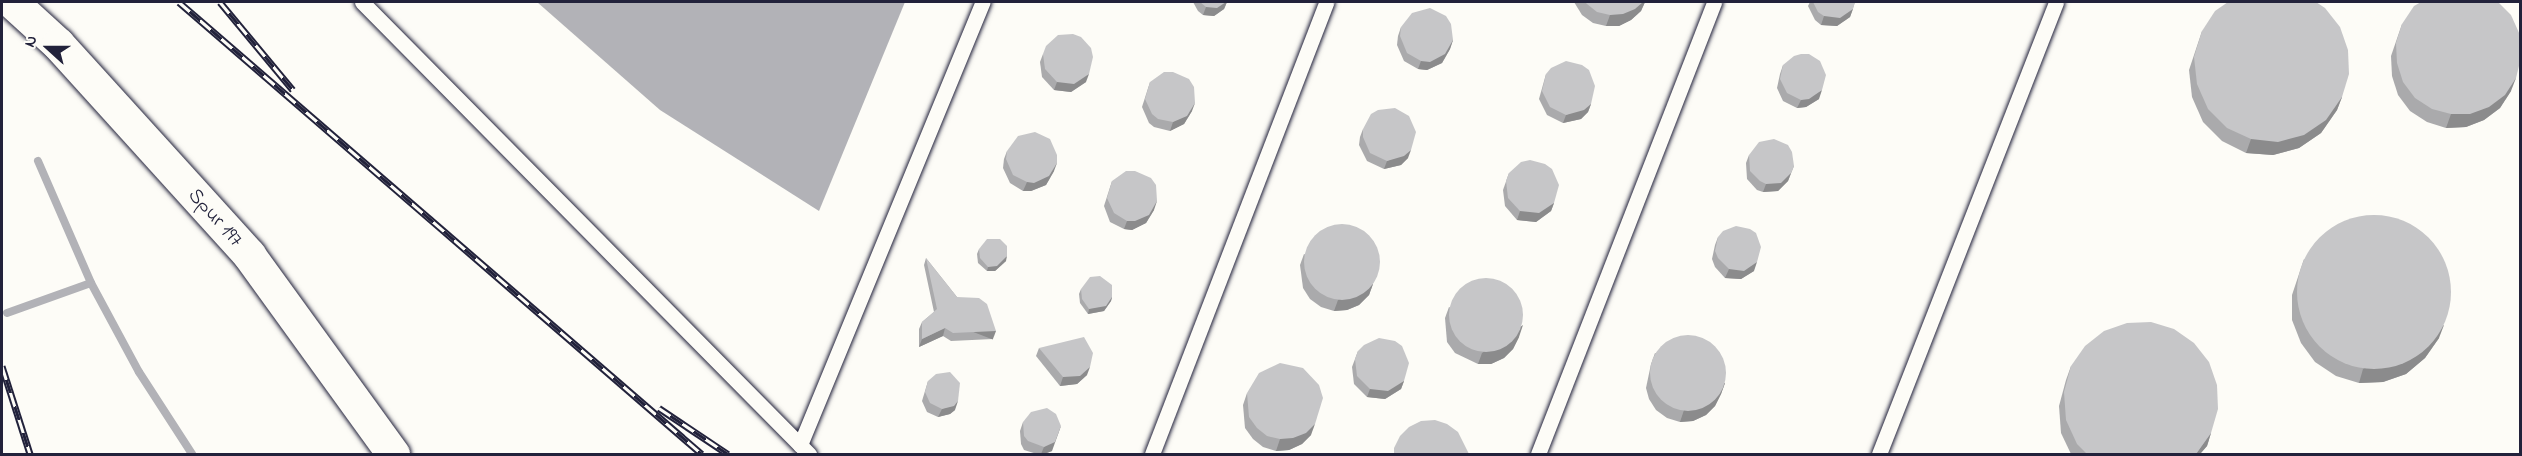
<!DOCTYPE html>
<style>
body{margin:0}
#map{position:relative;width:2522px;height:456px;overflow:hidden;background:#fdfcf7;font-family:"Indie Flower",sans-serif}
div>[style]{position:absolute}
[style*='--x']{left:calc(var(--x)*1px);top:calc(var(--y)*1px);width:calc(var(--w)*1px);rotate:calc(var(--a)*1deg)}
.water>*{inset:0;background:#b2b2b7}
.stream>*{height:8px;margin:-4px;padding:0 4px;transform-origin:4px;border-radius:4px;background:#b2b2b7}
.roads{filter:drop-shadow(0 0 2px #22223b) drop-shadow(0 0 2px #22223b)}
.service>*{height:15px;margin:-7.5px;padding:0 7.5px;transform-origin:7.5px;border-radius:7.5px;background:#fdfcf7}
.primary>*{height:33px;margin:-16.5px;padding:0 16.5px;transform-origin:16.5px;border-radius:16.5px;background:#fdfcf7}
.rail>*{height:7px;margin-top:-3.5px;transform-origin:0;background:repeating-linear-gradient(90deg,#fdfcf7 0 14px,#22223b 0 28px);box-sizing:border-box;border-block:2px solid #22223b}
.wall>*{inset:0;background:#aaaaac}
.shaded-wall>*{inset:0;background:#8b8b8c;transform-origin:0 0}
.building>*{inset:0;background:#c6c6c8}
.round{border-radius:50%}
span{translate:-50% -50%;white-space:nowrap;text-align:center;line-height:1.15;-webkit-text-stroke:5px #fdfcf7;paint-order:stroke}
.street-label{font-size:21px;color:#22223b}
.frame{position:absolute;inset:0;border:3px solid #22223b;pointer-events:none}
.north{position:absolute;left:18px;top:18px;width:60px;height:60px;-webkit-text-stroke:4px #fdfcf7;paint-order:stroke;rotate:291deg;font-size:16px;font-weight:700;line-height:24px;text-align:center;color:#22223b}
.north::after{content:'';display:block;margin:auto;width:21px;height:27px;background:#22223b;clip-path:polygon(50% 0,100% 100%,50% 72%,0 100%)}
</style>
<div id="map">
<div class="water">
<div style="clip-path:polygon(537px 2px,905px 2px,819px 211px,660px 110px)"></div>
</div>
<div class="stream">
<div style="--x:38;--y:161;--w:133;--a:66.5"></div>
<div style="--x:91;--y:283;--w:101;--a:61.7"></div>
<div style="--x:139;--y:372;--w:98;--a:57.1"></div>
<div style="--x:7;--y:313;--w:89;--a:-19.7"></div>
</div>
<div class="roads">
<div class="service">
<div style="--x:362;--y:2;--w:636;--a:45.32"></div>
<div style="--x:800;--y:445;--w:479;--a:-67.6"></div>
<div style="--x:1152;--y:454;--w:484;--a:-68.9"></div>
<div style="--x:1538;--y:454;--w:485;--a:-68.7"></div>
<div style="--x:1879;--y:454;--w:485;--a:-68.6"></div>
</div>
<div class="primary">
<div style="--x:12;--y:2;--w:62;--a:42.4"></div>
<div style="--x:58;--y:44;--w:285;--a:47.8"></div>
<div style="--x:249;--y:255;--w:246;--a:54.1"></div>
</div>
</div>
<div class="rail">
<div style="--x:179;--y:2;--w:691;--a:40.84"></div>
<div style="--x:220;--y:2;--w:114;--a:50.3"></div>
<div style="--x:2;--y:366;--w:92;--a:72.3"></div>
<div style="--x:659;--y:408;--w:83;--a:33.7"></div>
</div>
<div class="wall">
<div style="clip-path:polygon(1193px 2px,1227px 2px,1224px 9px,1214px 16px,1203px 15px,1198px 11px)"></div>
<div style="clip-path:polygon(1574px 2px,1645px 2px,1641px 11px,1631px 20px,1619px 26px,1606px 26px,1593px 23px,1582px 15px)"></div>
<div style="clip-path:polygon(1810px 2px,1855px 2px,1850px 17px,1837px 26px,1821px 25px,1815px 20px,1808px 6px)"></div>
<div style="clip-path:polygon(2402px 24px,2511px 91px,2500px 108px,2484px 120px,2466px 127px,2446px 128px,2427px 122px,2410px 111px,2398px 95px,2392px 76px,2391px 56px)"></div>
<div style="clip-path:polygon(1401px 27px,1453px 40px,1450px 49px,1442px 63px,1427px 70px,1418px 69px,1404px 61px,1397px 45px,1398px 36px)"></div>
<div style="clip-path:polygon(2202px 31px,2342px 97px,2337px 110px,2321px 133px,2299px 148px,2273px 155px,2246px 153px,2222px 141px,2203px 122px,2192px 97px,2189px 70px)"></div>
<div style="clip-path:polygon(1043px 54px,1086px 82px,1071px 92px,1054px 90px,1042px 77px,1040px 62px)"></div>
<div style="clip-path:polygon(1783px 65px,1819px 99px,1806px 107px,1797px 108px,1783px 101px,1777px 88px,1780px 74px)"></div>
<div style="clip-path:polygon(1546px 74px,1591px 104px,1588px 112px,1581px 119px,1563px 123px,1547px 115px,1539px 99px)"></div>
<div style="clip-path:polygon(1150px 82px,1192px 111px,1184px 124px,1170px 131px,1154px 127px,1149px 123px,1142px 107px)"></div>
<div style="clip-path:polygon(1363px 129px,1408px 158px,1401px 165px,1384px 169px,1367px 161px,1359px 145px,1360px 137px)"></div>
<div style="clip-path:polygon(1007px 151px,1054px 171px,1046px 185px,1031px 191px,1023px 191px,1010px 183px,1003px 168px,1004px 159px)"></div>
<div style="clip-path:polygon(1749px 155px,1794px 166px,1788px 181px,1778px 191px,1763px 192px,1757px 190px,1747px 179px,1746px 163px)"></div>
<div style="clip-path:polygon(1509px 173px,1554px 203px,1551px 211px,1536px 222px,1517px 220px,1505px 206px,1503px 190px)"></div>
<div style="clip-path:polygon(1112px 181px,1154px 210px,1146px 223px,1132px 230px,1124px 229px,1110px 222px,1104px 206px)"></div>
<div style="clip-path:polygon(1718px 237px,1754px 271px,1741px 279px,1725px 278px,1715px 267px,1712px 259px,1715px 245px)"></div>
<div style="clip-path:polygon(979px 249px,1006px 261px,995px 271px,987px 271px,978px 263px,977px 254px)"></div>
<div style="clip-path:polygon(1304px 254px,1373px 284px,1369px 295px,1359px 305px,1347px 310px,1334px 311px,1321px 307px,1310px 299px,1303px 288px,1300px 265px)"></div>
<div style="clip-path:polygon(926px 258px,957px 297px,993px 339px,951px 341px,943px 336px,919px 347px,919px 329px,922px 322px,934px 312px,924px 265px)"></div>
<div style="clip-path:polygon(2304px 259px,2439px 338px,2425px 358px,2406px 374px,2383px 382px,2359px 383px,2336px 376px,2315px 362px,2301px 343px,2292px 320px,2292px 295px)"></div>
<div style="clip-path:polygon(1081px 289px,1112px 297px,1111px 301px,1104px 311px,1088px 314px,1080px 303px,1079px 294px)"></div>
<div style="clip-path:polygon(1449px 307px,1519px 337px,1513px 349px,1504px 358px,1491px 364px,1478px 364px,1455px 353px,1447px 342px,1445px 318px)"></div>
<div style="clip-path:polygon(1039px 348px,1087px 375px,1077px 384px,1060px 386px,1036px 356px)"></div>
<div style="clip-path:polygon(1358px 351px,1404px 381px,1401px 389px,1385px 399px,1367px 397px,1354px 384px,1352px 367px)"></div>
<div style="clip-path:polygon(1655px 353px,1725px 383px,1721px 394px,1715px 406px,1706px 415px,1693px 421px,1680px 422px,1667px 418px,1656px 410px,1649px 399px,1646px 388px,1651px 364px)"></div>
<div style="clip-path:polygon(2071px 366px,2211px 433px,2207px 446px,2200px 454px,2071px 454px,2061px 433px,2059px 406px,2066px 380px)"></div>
<div style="clip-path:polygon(928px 381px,955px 410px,950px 414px,938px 417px,927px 412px,922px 401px)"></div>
<div style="clip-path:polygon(1247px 393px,1311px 435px,1302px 444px,1289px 450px,1276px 451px,1263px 447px,1253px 439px,1245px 428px,1243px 405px)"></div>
<div style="clip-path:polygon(1023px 422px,1052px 451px,1044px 454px,1037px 454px,1024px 450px,1021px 444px,1020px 431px)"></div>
</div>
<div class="shaded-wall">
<div style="clip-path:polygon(1227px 2px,1224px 9px,1214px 16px,1203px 15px,1206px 7px)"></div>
<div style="clip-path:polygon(1643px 2px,1645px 2px,1641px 11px,1631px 20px,1619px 26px,1606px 26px,1610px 15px)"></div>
<div style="clip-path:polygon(1853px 9px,1850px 17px,1837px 26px,1821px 25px,1824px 16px)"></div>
<div style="clip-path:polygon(1453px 40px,1450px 49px,1442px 63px,1427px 70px,1418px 69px,1421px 61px)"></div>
<div style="clip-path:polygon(1089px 74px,1086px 82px,1071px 92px,1054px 90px,1057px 82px)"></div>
<div style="clip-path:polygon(2516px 78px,2511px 91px,2500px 108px,2484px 120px,2466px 127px,2446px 128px,2451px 114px)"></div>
<div style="clip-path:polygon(1822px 90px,1819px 99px,1806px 107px,1797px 108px,1801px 100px)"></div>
<div style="clip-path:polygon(2342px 97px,2337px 110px,2321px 133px,2299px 148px,2273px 155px,2246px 153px,2251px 139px)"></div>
<div style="clip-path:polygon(1195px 103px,1192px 111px,1184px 124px,1170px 131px,1173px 122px)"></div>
<div style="clip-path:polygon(1591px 104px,1588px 112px,1581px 119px,1563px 123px,1566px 115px)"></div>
<div style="clip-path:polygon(1411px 150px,1408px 158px,1401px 165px,1384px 169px,1387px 161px)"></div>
<div style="clip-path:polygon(1057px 163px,1054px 171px,1046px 185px,1031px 191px,1023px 191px,1027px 182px)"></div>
<div style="clip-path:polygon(1791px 173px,1788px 181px,1778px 191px,1763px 192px,1766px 184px)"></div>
<div style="clip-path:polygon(1157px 201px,1154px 210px,1146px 223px,1132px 230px,1124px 229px,1127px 221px)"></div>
<div style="clip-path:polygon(1554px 203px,1551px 211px,1536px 222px,1517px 220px,1520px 211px)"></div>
<div style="clip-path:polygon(1007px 256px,1006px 261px,995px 271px,987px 271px,988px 267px)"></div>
<div style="clip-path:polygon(1757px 262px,1754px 271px,1741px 279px,1725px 278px,1729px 269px)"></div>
<div style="clip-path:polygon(1373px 284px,1369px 295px,1359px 305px,1347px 310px,1334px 311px,1338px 300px)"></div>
<div style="clip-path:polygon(1112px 297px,1111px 301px,1104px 311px,1088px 314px,1089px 309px)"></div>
<div style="clip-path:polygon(1523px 325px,1519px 337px,1513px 349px,1504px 358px,1491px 364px,1478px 364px,1482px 353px)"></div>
<div style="clip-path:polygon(2444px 325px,2439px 338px,2425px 358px,2406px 374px,2383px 382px,2359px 383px,2363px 369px)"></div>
<div style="clip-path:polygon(945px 328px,943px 336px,919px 347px,922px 339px)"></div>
<div style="left:996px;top:331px;width:9px;height:43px;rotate:111deg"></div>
<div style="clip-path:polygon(1090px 367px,1087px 375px,1077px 384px,1060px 386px,1063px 377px)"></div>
<div style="clip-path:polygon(1404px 381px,1401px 389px,1385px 399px,1367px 397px,1370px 389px)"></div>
<div style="clip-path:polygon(1725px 383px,1721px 394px,1715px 406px,1706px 415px,1693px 421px,1680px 422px,1684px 410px)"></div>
<div style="clip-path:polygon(958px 401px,955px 410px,950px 414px,938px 417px,942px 409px)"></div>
<div style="clip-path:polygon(1315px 424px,1311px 435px,1302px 444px,1289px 450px,1276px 451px,1280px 439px)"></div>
<div style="clip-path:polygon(1061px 426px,1052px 451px,1044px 454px,1041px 454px,1044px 447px)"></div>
<div style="clip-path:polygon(2211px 433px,2207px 446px,2200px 454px,2196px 454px)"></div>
</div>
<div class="building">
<div style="clip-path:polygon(1200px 2px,1226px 2px,1217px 8px,1206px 7px)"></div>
<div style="clip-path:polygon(1585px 2px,1643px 2px,1635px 9px,1623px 14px,1610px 15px,1597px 12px,1587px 4px)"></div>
<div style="clip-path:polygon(1813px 2px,1855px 2px,1853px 9px,1840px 18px,1824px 16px,1818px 12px)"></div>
<div style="clip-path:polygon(2228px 2px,2316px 2px,2325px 8px,2340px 27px,2348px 50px,2349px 74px,2342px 97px,2326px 120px,2304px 135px,2278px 142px,2251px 139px,2227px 128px,2208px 109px,2197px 84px,2194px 57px,2202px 31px,2215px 11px)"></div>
<div style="clip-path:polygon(2421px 2px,2498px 2px,2511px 15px,2520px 35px,2520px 62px,2516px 78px,2505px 95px,2489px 107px,2470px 114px,2451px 114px,2432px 109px,2415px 98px,2403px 82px,2397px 63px,2396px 43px,2402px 24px,2414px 6px)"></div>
<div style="clip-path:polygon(1430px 8px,1446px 16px,1451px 24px,1453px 40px,1445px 54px,1430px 62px,1421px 61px,1407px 53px,1400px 36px,1401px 27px,1412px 13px)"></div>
<div style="clip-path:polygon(1073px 34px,1081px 37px,1091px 48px,1093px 57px,1089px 74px,1074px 84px,1057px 82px,1045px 69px,1043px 54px,1046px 46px,1058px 35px)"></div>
<div style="clip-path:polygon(1801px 54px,1809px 54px,1820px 61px,1826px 75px,1822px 90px,1809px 99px,1801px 100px,1787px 93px,1780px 79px,1783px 65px,1794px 56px)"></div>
<div style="clip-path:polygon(1566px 61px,1582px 65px,1589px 70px,1595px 86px,1591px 104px,1584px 110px,1566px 115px,1550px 107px,1542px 91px,1546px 74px,1551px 68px)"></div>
<div style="clip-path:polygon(1164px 72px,1173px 72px,1189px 79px,1194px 87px,1195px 103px,1187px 116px,1173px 122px,1158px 119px,1152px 114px,1145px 99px,1150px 82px)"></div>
<div style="clip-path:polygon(1395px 108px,1409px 116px,1416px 132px,1411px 150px,1404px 156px,1387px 161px,1370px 153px,1363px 137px,1363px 129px,1371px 114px,1378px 110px)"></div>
<div style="clip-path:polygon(1035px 132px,1050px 139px,1057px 155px,1057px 163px,1049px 176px,1034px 183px,1027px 182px,1013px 175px,1006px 159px,1007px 151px,1018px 136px)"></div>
<div style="clip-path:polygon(1774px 139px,1788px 145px,1792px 152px,1794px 166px,1791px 173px,1781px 183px,1766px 184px,1760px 181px,1750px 171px,1749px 155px,1759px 142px)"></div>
<div style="clip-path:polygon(1530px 160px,1545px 164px,1552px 169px,1559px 185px,1554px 203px,1539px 213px,1520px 211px,1508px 198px,1506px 181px,1509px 173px,1521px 162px)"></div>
<div style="clip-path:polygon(1126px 171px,1135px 171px,1151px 178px,1156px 185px,1157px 201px,1149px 215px,1135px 221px,1127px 221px,1114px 213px,1107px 198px,1112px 181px)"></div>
<div class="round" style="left:2297px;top:215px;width:154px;height:154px"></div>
<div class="round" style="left:1304px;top:224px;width:76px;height:76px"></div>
<div style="clip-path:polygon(1736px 226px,1750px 229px,1756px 233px,1761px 247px,1757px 262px,1744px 271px,1729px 269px,1718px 258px,1715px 251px,1718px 237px,1723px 231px)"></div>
<div style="clip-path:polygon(987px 239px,1000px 239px,1007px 246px,1007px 256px,997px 266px,988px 267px,980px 258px,979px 249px)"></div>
<div style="clip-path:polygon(926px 258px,957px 297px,979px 298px,987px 304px,996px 331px,953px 333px,945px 328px,922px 339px,922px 322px,937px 309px)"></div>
<div style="clip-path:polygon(1100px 276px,1112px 285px,1112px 297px,1106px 306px,1089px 309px,1082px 299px,1081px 289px,1090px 277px)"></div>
<div class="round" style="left:1449px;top:278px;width:74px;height:74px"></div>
<div style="clip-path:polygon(2151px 322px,2174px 329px,2194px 343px,2209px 362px,2217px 385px,2218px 409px,2211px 433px,2196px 454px,2087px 454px,2077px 444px,2066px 420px,2064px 392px,2071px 366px,2085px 346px,2104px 331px,2127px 323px)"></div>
<div class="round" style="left:1650px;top:335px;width:76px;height:76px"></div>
<div style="clip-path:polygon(1084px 337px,1093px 353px,1090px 367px,1080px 376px,1063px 377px,1039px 348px)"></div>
<div style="clip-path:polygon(1379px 338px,1395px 341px,1402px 346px,1409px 363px,1404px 381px,1388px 391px,1370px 389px,1357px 376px,1355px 359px,1358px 351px,1364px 345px)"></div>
<div style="clip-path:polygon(1280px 363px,1303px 368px,1319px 385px,1323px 398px,1315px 424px,1306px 433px,1293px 438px,1280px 439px,1267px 436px,1257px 428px,1249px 417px,1247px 393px,1259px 373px)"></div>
<div style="clip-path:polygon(950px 372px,960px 383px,958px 401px,954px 406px,942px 409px,930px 403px,925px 392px,928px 381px,936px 374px)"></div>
<div style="clip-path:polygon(1047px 408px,1056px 414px,1061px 426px,1055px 442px,1044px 447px,1028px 441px,1024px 436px,1023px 422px,1031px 412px)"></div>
<div style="clip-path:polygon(1435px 420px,1447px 424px,1458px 432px,1469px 454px,1394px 454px,1394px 448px,1400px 436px,1409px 427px,1421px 421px)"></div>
</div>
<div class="street-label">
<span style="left:215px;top:218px;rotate:48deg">Spur 197</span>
</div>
<div class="frame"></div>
<div class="north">N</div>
</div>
